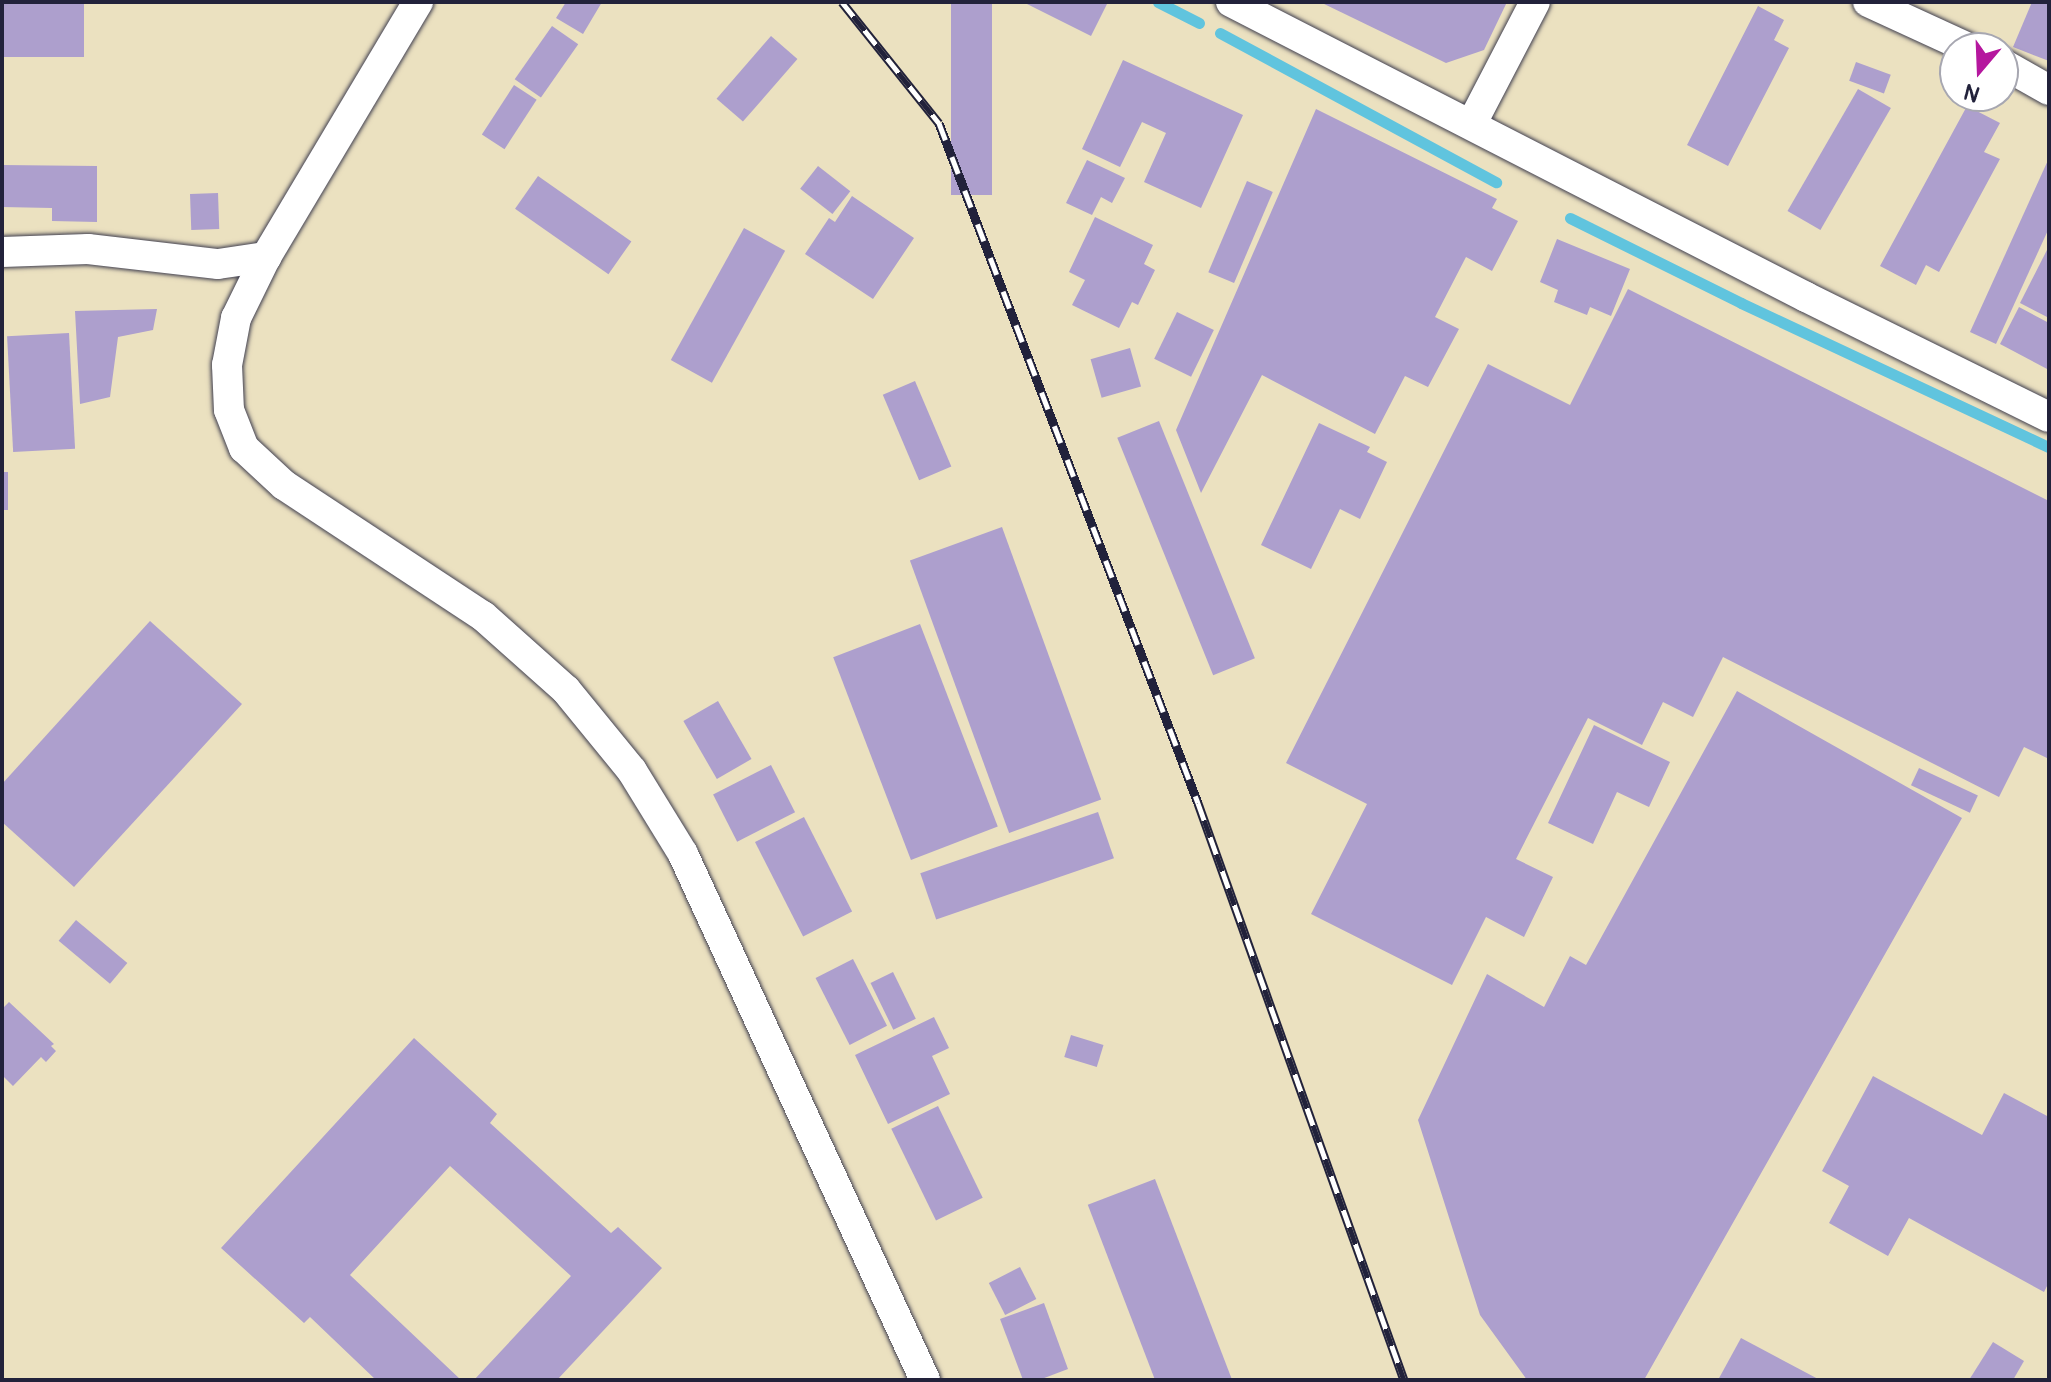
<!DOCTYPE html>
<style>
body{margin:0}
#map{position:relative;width:2051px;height:1382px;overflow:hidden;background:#ebe1c0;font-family:Pangolin,sans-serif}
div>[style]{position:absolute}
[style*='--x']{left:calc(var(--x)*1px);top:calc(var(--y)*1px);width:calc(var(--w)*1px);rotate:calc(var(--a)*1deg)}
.stream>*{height:11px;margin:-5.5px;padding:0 5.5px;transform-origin:5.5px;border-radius:5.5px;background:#60c4de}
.building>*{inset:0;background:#ad9fcd;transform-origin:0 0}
.roads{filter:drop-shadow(0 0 2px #403f4f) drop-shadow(0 0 2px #403f4f)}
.street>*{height:30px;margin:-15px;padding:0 15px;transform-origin:15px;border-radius:15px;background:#fff}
.rail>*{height:9px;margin-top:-4.5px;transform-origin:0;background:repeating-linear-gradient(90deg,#fff 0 18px,#22223b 0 36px);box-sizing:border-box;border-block:2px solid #22223b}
span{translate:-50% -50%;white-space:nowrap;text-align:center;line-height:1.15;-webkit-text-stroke:8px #fff;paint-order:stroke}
.frame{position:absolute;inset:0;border:4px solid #22223b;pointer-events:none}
.north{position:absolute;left:1939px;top:32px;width:80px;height:80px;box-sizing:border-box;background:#fff;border:2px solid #a7a7b1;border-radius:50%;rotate:199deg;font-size:22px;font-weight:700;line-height:32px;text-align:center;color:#22223b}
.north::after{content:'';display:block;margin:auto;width:28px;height:36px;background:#b5179e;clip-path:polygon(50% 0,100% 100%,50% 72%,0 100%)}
</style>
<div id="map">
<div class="stream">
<div style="--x:1158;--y:2;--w:46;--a:27.1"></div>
<div style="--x:1220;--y:33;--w:314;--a:28.4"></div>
<div style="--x:1570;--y:218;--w:191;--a:26.4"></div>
<div style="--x:1741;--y:303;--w:340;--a:25.1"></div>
</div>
<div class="building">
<div style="left:2px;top:2px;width:82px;height:55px"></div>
<div style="clip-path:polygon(566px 2px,602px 2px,583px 34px,556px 18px)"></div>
<div style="left:951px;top:2px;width:41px;height:193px"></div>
<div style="clip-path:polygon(1023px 2px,1108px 2px,1091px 36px)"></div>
<div style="clip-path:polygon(1320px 2px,1507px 2px,1484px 50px,1446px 63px)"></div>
<div style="clip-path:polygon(2032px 2px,2049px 2px,2049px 61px,2013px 47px)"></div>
<div style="clip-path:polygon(1758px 6px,1784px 20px,1774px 40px,1789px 48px,1728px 166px,1687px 145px)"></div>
<div style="left:552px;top:26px;width:32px;height:65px;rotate:35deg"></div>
<div style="left:771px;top:36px;width:35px;height:83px;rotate:41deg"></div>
<div style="clip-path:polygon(1123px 60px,1243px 115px,1201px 208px,1144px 182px,1166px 133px,1142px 122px,1120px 167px,1082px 149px)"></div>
<div style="left:1856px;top:62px;width:37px;height:20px;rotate:20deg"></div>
<div style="left:514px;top:85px;width:27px;height:59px;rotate:33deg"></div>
<div style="left:1858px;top:89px;width:38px;height:141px;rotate:30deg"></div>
<div style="clip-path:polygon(1967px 106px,2000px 123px,1984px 152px,2000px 159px,1939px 272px,1926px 265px,1916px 285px,1880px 266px)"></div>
<div style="clip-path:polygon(1316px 109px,1497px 199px,1492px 208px,1518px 221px,1492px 271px,1466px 257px,1435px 317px,1459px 329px,1428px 387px,1405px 376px,1375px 434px,1262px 375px,1201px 493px,1176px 430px)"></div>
<div style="clip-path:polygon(2049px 158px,2049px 228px,1996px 344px,1970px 332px)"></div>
<div style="clip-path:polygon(1087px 160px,1125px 178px,1112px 203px,1101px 197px,1092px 215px,1066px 203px)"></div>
<div style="clip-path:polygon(2px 165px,97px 166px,97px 222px,52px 221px,52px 208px,2px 207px)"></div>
<div style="left:818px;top:166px;width:41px;height:29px;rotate:38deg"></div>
<div style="left:538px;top:176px;width:114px;height:40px;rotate:35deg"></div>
<div style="left:1247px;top:181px;width:28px;height:99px;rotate:23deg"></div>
<div style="left:218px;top:193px;width:36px;height:28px;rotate:88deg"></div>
<div style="clip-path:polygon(852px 196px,914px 238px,873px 299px,805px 254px,829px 218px,835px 222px)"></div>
<div style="clip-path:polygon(1095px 217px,1153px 245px,1144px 264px,1155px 270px,1138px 305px,1132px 302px,1119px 328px,1072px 305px,1085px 280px,1069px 272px)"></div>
<div style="left:744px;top:228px;width:47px;height:151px;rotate:29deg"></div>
<div style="clip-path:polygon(1557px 239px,1630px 269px,1611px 316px,1590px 307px,1587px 315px,1554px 302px,1558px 290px,1540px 282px)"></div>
<div style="clip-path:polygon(2049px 246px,2049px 318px,2020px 303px)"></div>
<div style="clip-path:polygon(1628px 289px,2049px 501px,2049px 759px,2024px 747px,1999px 797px,1723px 657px,1693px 717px,1663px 702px,1642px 745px,1588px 718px,1516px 859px,1553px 877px,1524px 937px,1486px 917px,1452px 985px,1311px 914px,1367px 804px,1286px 763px,1488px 364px,1570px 405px)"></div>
<div style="clip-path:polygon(2019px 307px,2049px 323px,2049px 370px,2000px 344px)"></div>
<div style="clip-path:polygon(157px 309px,153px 330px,118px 337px,110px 397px,80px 404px,75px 311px)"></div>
<div style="left:1177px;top:312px;width:41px;height:52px;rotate:26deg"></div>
<div style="left:69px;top:333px;width:116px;height:62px;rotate:87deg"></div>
<div style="left:1130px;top:348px;width:40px;height:41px;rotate:74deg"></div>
<div style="left:915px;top:381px;width:93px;height:35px;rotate:67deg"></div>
<div style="left:1159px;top:421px;width:256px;height:45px;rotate:68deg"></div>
<div style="clip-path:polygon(1319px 423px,1370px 447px,1367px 452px,1387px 462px,1360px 519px,1340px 509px,1311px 569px,1261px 545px)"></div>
<div style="left:2px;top:472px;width:6px;height:38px"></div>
<div style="left:1002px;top:527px;width:290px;height:98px;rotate:70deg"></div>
<div style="clip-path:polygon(150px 621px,242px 704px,74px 887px,2px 822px,2px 784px)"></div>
<div style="left:920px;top:624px;width:217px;height:93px;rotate:69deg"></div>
<div style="clip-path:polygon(1737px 691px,1962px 818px,1644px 1380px,1527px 1380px,1480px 1315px,1418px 1120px,1487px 974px,1544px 1007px,1570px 956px,1586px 965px)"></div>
<div style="left:718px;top:701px;width:67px;height:40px;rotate:60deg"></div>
<div style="clip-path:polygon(1594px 725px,1670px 762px,1649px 807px,1617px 792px,1593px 844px,1548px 823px)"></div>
<div style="left:771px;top:765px;width:53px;height:65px;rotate:63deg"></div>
<div style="left:1919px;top:768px;width:65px;height:19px;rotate:25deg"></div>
<div style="left:1098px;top:812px;width:49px;height:188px;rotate:71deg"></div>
<div style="left:804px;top:817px;width:106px;height:55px;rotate:63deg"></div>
<div style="left:76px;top:920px;width:67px;height:27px;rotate:40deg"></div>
<div style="left:853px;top:959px;width:75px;height:42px;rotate:63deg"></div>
<div style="left:893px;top:972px;width:52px;height:25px;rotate:64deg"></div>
<div style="clip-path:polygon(9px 1002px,54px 1044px,51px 1046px,56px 1051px,46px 1062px,41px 1057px,13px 1086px,2px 1075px,2px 1009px)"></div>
<div style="clip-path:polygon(934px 1017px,949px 1048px,932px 1056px,950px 1094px,888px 1124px,855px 1055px)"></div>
<div style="left:1071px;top:1035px;width:34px;height:23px;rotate:17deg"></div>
<div style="clip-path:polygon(414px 1038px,497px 1114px,490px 1123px,611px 1233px,618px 1227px,662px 1268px,557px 1380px,474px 1380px,571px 1276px,450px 1166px,350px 1275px,461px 1380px,376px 1380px,310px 1317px,304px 1323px,221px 1248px)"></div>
<div style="clip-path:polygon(1873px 1076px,1982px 1135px,2004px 1093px,2049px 1117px,2049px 1282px,2044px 1292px,1909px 1218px,1888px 1256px,1829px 1223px,1849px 1186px,1822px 1171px)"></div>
<div style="left:938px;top:1106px;width:102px;height:52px;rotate:64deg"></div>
<div style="left:1155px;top:1179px;width:215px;height:72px;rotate:69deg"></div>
<div style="left:1020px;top:1267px;width:36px;height:35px;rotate:63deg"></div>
<div style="clip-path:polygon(1044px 1303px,1068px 1369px,1039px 1380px,1023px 1380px,1000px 1319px)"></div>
<div style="clip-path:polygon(1741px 1338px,1820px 1380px,1718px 1380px)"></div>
<div style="clip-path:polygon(1993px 1342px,2024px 1361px,2013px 1380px,1969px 1380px)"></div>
</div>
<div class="roads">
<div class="street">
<div style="--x:418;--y:2;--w:297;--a:120.8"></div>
<div style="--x:266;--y:257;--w:68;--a:116.2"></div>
<div style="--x:236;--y:318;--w:48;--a:100.8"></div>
<div style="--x:227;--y:365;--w:45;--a:87.5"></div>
<div style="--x:229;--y:410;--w:41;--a:68.5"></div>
<div style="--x:244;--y:448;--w:54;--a:42.8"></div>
<div style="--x:284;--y:485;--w:238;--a:33.4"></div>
<div style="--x:483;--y:616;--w:111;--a:41.7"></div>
<div style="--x:566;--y:690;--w:104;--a:50.8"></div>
<div style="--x:632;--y:771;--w:97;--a:58.4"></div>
<div style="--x:683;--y:854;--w:579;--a:65.29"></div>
<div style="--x:1231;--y:2;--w:646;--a:27.16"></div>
<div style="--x:1806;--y:297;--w:271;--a:26.3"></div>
<div style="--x:1868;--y:2;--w:110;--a:24.7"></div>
<div style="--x:2003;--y:64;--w:53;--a:29.5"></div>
<div style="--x:1472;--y:123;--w:136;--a:-62.5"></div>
<div style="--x:2;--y:252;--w:86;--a:-2"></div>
<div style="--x:88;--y:249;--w:131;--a:6.6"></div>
<div style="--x:218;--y:264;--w:49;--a:-8.3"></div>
</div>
</div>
<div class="rail">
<div style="--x:842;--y:2;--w:155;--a:51.3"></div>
<div style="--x:939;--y:123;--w:728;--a:69.15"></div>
<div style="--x:1198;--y:803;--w:613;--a:70.35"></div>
</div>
<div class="frame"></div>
<div class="north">N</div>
</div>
